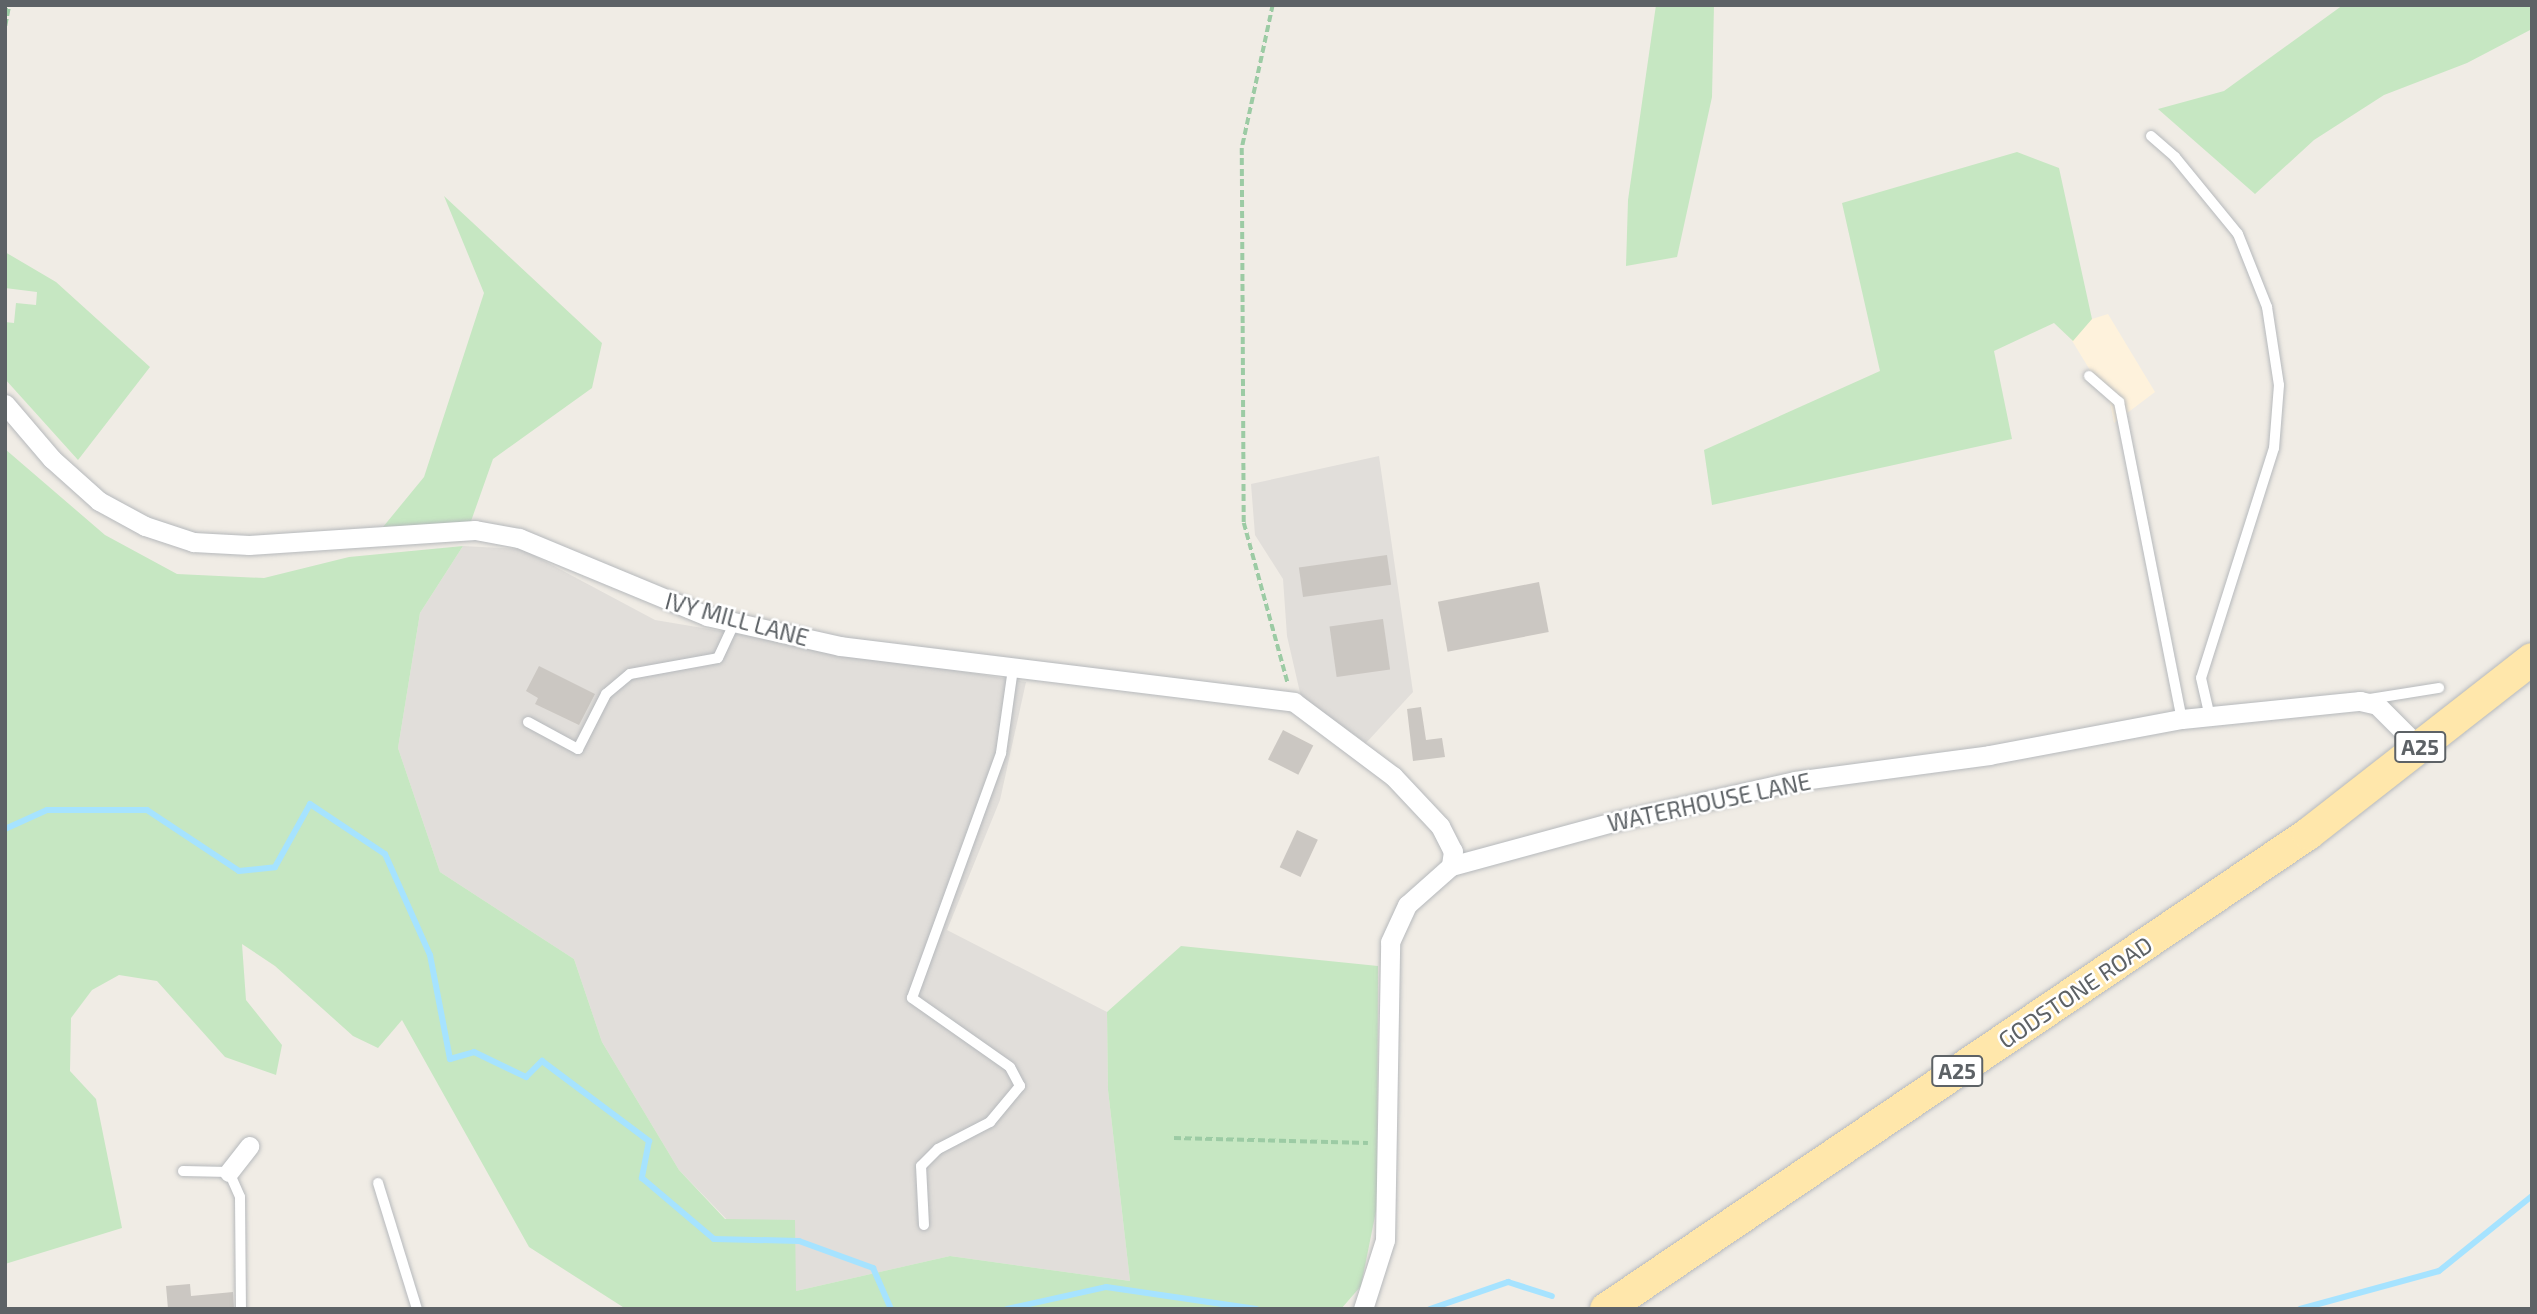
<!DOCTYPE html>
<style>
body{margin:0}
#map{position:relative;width:2537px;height:1314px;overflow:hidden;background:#f0ece5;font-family:"Exo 2",sans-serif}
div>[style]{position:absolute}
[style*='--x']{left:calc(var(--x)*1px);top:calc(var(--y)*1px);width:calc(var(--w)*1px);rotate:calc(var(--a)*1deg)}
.commercial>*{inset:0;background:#fef2dc}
.industrial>*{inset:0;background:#e1deda}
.green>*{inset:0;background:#c6e7c2}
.stream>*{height:6px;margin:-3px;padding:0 3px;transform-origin:3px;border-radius:3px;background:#a6e3ff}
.building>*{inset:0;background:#cbc7c2;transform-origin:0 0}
.path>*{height:3.5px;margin-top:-1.75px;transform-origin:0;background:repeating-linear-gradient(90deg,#9ccba4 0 7px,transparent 0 10.5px)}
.roads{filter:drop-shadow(0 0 2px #b6b9bc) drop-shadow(0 0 2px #b6b9bc)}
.service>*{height:10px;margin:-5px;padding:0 5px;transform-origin:5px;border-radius:5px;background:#fff}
.minor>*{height:19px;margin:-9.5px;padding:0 9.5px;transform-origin:9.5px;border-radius:9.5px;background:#fff}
.primary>*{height:32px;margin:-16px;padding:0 16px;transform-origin:16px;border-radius:16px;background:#ffe7ab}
span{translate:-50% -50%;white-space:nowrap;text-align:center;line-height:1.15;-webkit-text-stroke:5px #fff;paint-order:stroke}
.shield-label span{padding:2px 5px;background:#fff;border:2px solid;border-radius:5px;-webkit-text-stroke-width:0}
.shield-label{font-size:21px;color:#5d6266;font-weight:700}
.street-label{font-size:23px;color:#5d6266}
.frame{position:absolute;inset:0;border:7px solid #5d6266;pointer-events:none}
</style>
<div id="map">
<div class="commercial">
<div style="clip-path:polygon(2108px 314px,2155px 392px,2114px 423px,2110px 403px,2071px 339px,2092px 319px)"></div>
</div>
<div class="industrial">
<div style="clip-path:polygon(1379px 456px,1413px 692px,1366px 743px,1301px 697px,1287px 636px,1283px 579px,1255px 535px,1251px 484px)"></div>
<div style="clip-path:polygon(463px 546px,522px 549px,655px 620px,1026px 682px,1000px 800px,947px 930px,1107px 1012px,1108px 1090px,1130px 1281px,950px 1256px,796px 1291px,679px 1170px,602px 1042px,574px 959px,440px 872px,398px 748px,420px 613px)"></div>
</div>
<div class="green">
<div style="clip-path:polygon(1656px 5px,1714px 5px,1712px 97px,1677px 257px,1626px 266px,1628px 200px)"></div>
<div style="clip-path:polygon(2343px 5px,2532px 5px,2532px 29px,2467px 63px,2384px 95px,2314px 140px,2255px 194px,2158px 109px,2224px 91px)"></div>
<div style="clip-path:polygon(2017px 152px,2059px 168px,2092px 319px,2073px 341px,2054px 323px,1994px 351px,2012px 439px,1712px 505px,1704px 450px,1880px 371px,1842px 203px)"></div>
<div style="clip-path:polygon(444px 196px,602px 343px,592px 388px,493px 459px,470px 524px,383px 527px,424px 477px,484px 293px)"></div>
<div style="clip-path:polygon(5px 252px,56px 282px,150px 367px,78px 460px,5px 379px,5px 322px,14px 323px,16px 303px,36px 305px,37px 292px,5px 288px)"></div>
<div style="clip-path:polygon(5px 449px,105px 535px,177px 574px,264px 578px,349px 557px,463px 546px,420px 613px,398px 748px,440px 872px,574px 959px,602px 1042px,679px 1170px,725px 1219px,795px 1220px,796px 1291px,950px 1256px,1130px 1281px,1108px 1090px,1107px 1012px,1181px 946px,1378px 966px,1377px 1206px,1361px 1286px,1341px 1309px,626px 1309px,529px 1247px,402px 1020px,378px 1048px,353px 1036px,275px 966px,242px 944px,246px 1000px,282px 1045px,276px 1075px,225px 1057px,157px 981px,119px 975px,92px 990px,71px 1018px,70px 1071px,96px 1099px,122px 1228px,5px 1264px)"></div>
</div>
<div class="stream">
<div style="--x:5;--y:829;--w:46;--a:-24.3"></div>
<div style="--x:47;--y:810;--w:100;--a:0"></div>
<div style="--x:147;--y:810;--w:110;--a:33.5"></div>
<div style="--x:239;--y:871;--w:36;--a:-6"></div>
<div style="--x:275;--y:867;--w:72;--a:-60.9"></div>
<div style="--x:310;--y:804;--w:90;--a:33.7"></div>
<div style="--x:385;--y:854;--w:111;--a:66"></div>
<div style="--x:430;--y:955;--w:106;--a:79.1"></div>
<div style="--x:450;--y:1059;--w:25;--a:-16"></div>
<div style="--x:474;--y:1052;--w:58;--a:25.7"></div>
<div style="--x:526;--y:1077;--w:23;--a:-45"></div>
<div style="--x:542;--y:1061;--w:134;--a:36.8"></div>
<div style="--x:649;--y:1141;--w:38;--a:101"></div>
<div style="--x:642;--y:1178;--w:94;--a:40.3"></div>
<div style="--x:714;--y:1239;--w:85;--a:1.3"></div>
<div style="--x:799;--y:1241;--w:79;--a:20"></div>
<div style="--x:873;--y:1268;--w:45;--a:66.3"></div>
<div style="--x:1007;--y:1309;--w:101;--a:-12.5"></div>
<div style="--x:1106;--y:1287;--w:152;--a:8.3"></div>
<div style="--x:1430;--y:1309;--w:83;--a:-19.1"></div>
<div style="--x:1508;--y:1282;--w:46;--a:17.7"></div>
<div style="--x:2300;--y:1309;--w:144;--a:-15.3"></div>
<div style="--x:2439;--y:1271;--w:119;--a:-38.9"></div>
</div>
<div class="building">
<div style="left:1387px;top:555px;width:30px;height:89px;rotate:82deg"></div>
<div style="left:1539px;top:582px;width:51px;height:103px;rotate:79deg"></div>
<div style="left:1383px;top:619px;width:51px;height:54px;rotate:82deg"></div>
<div style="clip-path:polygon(539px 666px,595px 694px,579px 725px,535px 704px,538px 698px,526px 691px)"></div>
<div style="clip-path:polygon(1421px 707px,1426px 740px,1442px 738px,1445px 757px,1413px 761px,1407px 709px)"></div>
<div style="left:1283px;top:730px;width:34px;height:33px;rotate:27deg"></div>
<div style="left:1297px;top:830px;width:23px;height:41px;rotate:25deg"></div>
<div style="clip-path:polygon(190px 1284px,191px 1296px,233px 1292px,234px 1309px,168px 1309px,166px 1286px)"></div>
</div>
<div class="path">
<div style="--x:1273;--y:5;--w:146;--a:102.2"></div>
<div style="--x:1242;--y:148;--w:375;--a:89.7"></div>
<div style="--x:1244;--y:523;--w:167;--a:74.7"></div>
<div style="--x:5;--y:26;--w:21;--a:-79"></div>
<div style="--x:1174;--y:1138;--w:194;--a:1.5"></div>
</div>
<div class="roads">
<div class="service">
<div style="--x:2151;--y:136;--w:32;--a:41"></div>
<div style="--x:2175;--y:157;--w:99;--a:50.7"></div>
<div style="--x:2238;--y:234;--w:79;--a:68.3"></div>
<div style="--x:2267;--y:307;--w:79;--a:81.3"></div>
<div style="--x:2279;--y:385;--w:63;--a:94.5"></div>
<div style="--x:2274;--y:448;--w:241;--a:107.6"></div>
<div style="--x:2201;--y:678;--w:39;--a:77"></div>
<div style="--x:2089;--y:376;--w:40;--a:41"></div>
<div style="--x:2119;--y:402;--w:323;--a:78.8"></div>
<div style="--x:2370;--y:699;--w:70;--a:-9.1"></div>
<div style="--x:528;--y:722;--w:57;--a:28.4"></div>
<div style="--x:578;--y:749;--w:62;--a:-63"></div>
<div style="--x:606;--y:694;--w:31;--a:-40"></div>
<div style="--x:630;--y:674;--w:89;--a:-10.3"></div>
<div style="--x:718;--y:658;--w:40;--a:-65"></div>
<div style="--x:183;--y:1171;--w:46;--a:1.2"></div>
<div style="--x:229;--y:1172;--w:27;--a:66"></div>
<div style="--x:240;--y:1197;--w:112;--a:89.5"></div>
<div style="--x:378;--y:1183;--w:132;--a:72.8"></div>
<div style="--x:924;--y:1225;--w:59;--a:-92.9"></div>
<div style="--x:921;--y:1166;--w:24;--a:-45"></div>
<div style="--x:938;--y:1149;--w:59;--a:-27.4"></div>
<div style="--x:990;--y:1122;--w:47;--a:-50.2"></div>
<div style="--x:1020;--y:1086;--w:21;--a:-118"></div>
<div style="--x:1010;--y:1067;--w:120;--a:-144.9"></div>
<div style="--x:912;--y:998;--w:261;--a:-70"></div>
<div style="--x:1001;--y:753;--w:85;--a:-81.9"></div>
</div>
<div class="minor">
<div style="--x:5;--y:404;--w:72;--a:49.5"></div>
<div style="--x:52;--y:459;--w:63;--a:41.8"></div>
<div style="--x:99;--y:501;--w:52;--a:28.5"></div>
<div style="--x:145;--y:526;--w:51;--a:18.4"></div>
<div style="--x:193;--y:542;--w:56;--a:3.1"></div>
<div style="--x:249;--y:545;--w:226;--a:-3.8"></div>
<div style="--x:475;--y:530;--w:45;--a:10.3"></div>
<div style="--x:519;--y:538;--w:204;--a:22.5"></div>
<div style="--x:707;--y:616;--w:136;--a:12.7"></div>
<div style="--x:840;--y:646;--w:457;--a:7"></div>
<div style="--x:1294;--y:702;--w:124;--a:36.8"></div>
<div style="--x:1393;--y:776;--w:69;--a:46.8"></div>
<div style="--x:1440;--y:826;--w:28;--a:63"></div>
<div style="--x:1453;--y:851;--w:15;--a:98"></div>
<div style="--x:229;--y:1172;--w:33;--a:-52"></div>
<div style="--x:1363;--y:1309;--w:72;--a:-72.3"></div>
<div style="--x:1385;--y:1240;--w:298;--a:-89"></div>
<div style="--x:1390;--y:942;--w:41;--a:-65.3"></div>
<div style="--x:1407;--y:905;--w:59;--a:-41.6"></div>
<div style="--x:1451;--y:866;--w:172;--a:-15.2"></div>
<div style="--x:1617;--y:821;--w:182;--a:-12.7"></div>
<div style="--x:1795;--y:781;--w:196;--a:-7.6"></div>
<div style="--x:1989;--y:755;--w:196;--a:-10.6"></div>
<div style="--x:2182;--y:719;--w:179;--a:-5.8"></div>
<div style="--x:2360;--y:701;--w:17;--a:13"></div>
<div style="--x:2377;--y:705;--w:59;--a:45"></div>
</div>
<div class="primary">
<div style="--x:1606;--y:1309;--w:848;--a:-34.08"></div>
<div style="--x:2308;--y:834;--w:284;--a:-38"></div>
</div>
</div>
<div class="shield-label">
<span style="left:2420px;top:747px">A25</span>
<span style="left:1957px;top:1071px">A25</span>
</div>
<div class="street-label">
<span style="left:737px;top:619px;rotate:15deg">IVY MILL LANE</span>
<span style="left:1709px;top:802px;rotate:-12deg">WATERHOUSE LANE</span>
<span style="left:2075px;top:992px;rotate:-34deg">GODSTONE ROAD</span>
</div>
<div class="frame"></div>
</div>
